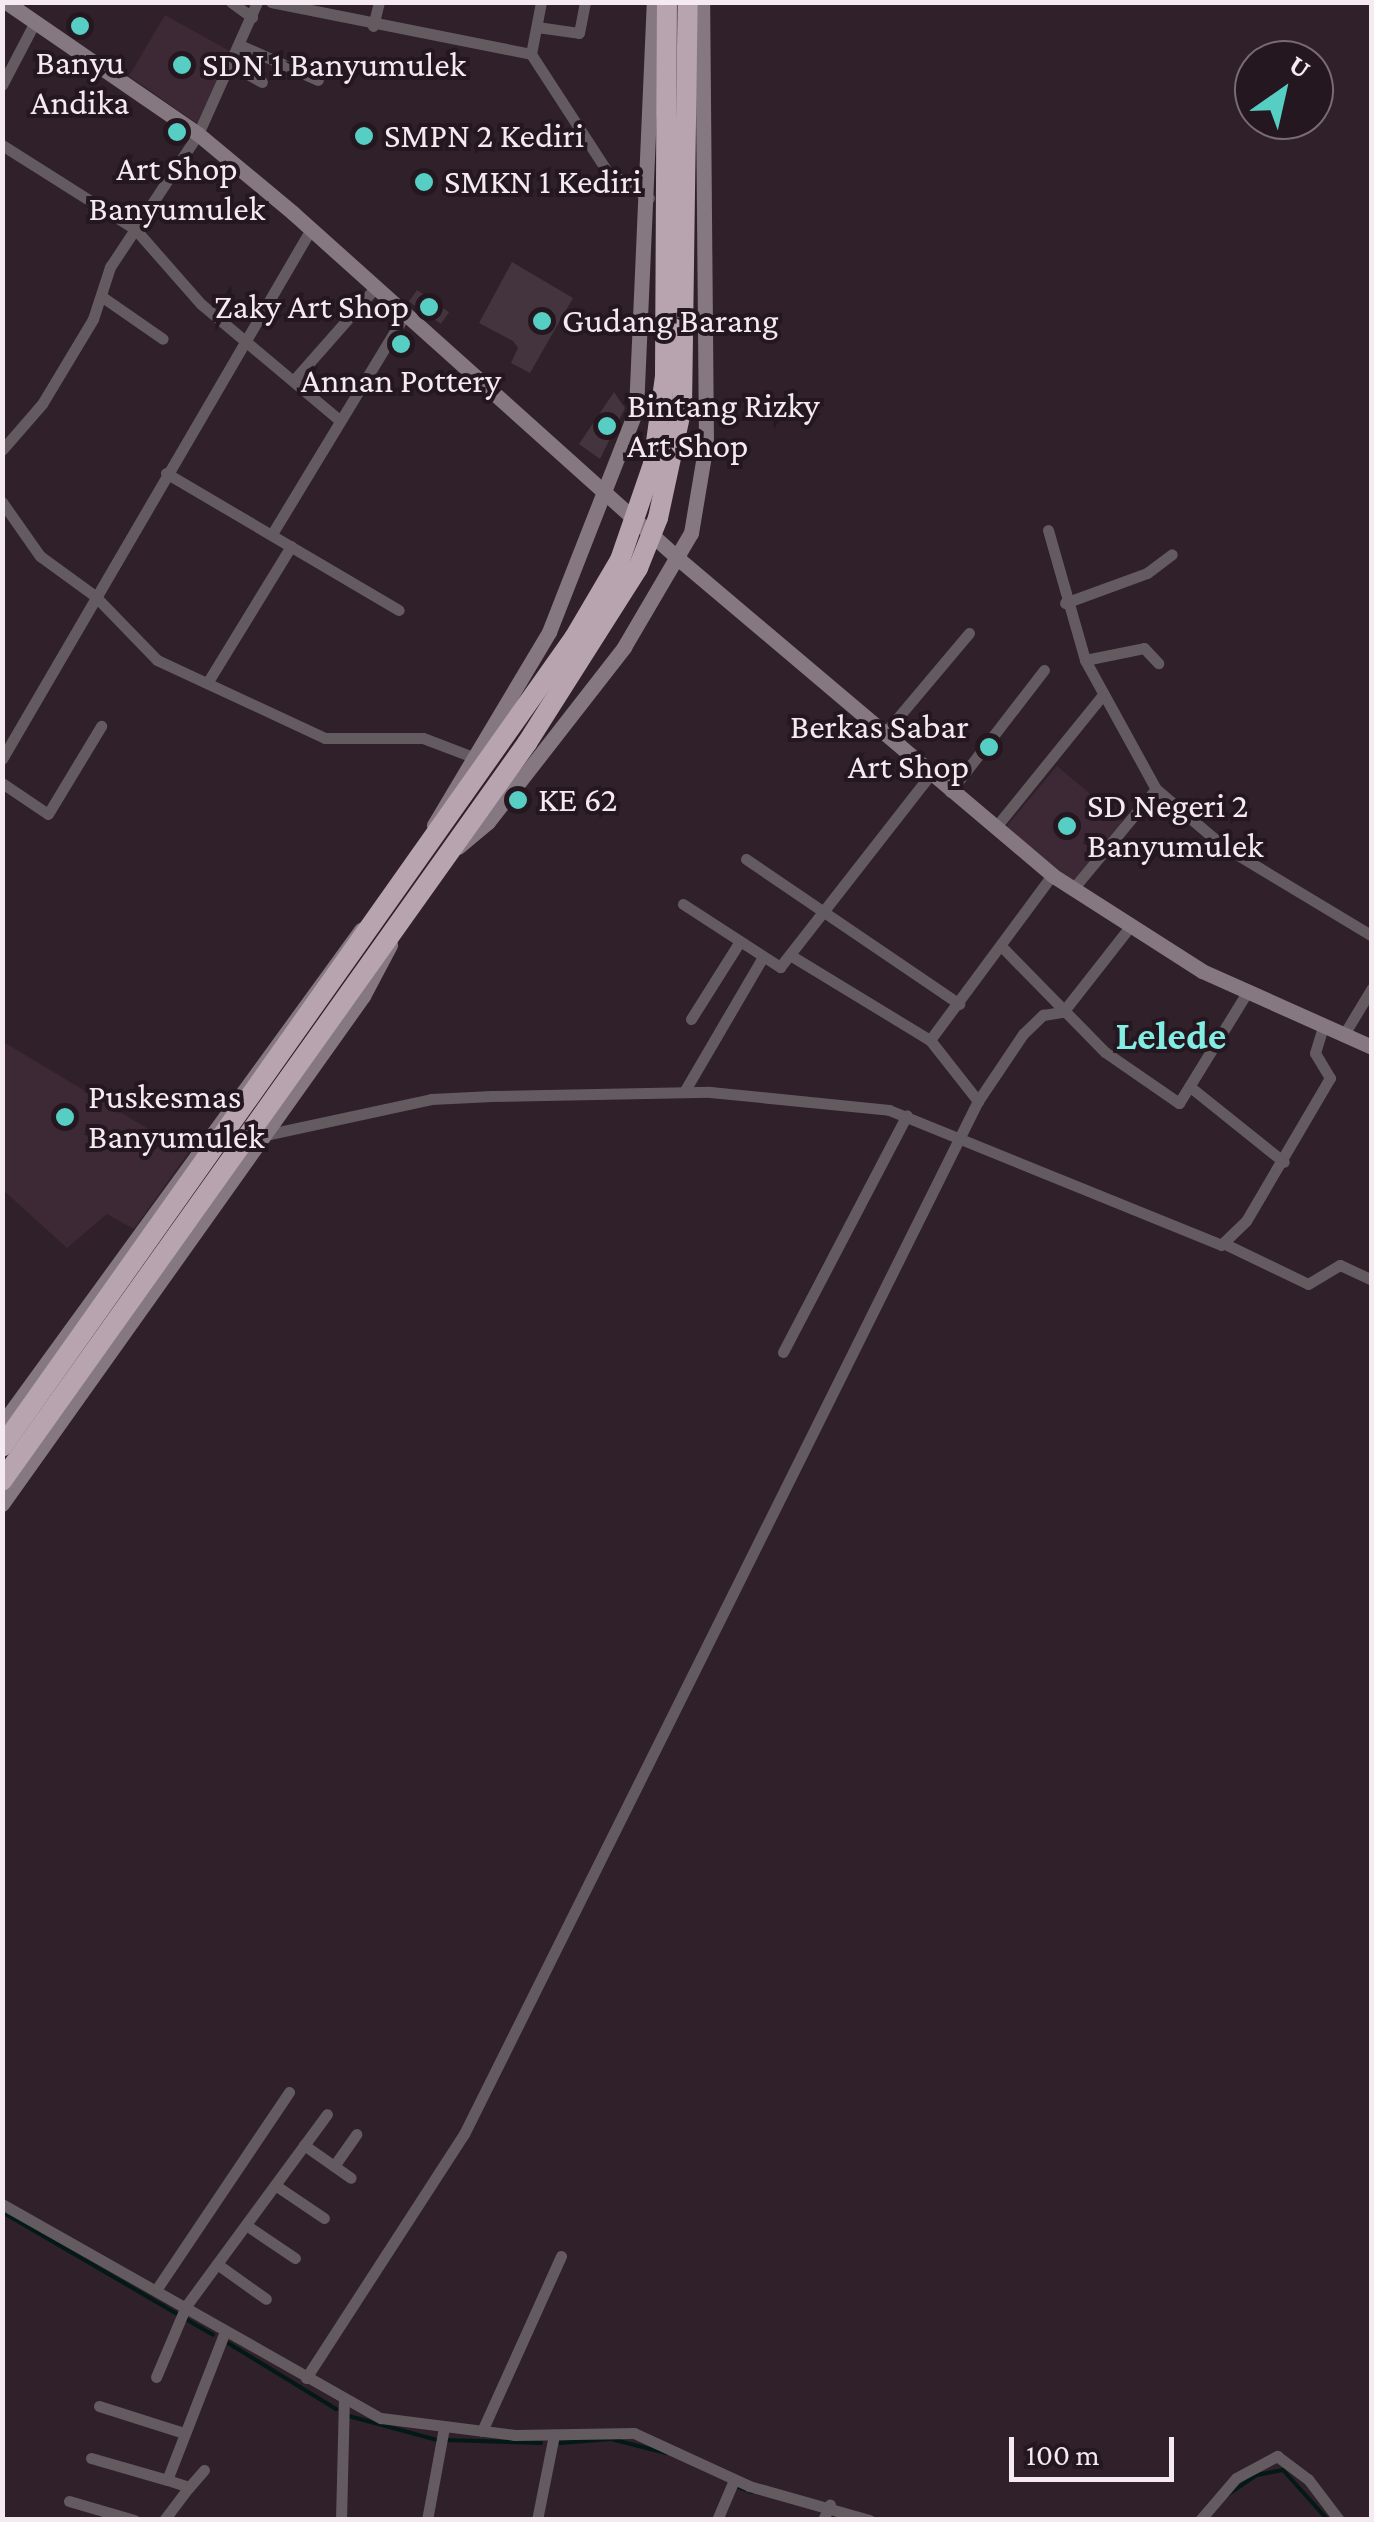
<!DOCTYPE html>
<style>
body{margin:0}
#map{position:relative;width:1374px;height:2522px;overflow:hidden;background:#2f2029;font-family:"Crimson Pro",serif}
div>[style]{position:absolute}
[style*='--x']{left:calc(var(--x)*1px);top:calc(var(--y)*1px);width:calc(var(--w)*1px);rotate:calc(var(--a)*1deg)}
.built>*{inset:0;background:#3d2835;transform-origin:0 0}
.stream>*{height:4px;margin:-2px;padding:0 2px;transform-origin:2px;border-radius:2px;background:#021917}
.building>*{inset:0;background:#44343d;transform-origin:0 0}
.street>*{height:11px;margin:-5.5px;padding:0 5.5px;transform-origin:5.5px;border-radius:5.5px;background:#635b5f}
.secondary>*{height:15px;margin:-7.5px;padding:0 7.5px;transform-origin:7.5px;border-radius:7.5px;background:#857880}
.highway>*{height:20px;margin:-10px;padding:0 10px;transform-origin:10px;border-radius:10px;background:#b8a4af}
.dots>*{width:28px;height:28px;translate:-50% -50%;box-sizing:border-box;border:5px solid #251720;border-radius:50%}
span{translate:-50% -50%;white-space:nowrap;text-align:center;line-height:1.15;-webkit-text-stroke:8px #251720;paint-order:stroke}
.poi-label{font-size:35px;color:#f5eaf0}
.left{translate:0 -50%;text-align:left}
.right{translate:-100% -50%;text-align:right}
.quarter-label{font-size:40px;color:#83ede3;font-weight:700}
.frame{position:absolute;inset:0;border:5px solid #f5eaf0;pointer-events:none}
.north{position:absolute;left:1234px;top:40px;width:100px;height:100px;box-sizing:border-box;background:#251720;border:2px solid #786b73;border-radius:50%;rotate:34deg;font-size:28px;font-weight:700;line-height:40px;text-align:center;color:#f5eaf0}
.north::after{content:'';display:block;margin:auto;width:35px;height:45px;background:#56cec3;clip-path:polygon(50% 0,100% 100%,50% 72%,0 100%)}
.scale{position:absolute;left:1009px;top:2437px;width:165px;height:45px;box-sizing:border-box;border:5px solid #f5eaf0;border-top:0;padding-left:12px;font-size:30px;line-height:35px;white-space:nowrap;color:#f5eaf0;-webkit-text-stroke:8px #251720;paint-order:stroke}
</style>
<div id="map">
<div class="built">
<div style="clip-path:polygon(165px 15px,235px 54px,199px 125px,129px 76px)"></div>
<div style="left:1057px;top:766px;width:93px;height:79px;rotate:40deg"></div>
<div style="clip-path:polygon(2px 1041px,188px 1153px,134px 1229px,107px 1214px,67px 1248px,3px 1190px)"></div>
</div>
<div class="stream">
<div style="--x:2;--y:2212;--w:244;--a:30.2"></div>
<div style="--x:228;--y:2343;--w:127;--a:31.4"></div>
<div style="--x:345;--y:2415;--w:95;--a:15.2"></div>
<div style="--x:446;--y:2440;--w:95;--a:1.8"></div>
<div style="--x:560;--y:2443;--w:51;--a:-4.5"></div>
<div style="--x:611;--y:2439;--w:57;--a:14.3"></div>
<div style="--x:733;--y:2485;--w:20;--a:20"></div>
<div style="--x:1227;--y:2495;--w:36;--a:-34"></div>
<div style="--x:1257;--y:2475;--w:26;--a:-11"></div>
<div style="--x:1283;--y:2470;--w:67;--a:48"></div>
</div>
<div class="building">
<div style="clip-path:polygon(512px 262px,573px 298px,530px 373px,511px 363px,518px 348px,513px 341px,479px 323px)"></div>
<div style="left:417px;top:290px;width:39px;height:14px;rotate:35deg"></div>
<div style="clip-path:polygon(614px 392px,625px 408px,600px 459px,579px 444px)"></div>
</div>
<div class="street">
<div style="--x:231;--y:2;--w:26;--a:36"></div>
<div style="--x:271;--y:2;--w:265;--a:11.3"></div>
<div style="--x:531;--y:54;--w:140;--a:57"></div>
<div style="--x:607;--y:171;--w:50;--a:32.7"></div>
<div style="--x:373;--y:26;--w:25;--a:-76"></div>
<div style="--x:537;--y:27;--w:42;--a:8.1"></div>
<div style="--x:579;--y:33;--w:32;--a:-79"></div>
<div style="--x:242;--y:46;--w:83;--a:24.1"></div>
<div style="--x:531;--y:54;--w:53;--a:-79.1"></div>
<div style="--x:233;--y:66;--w:33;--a:29"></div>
<div style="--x:2;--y:85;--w:71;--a:-62.4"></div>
<div style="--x:2;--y:145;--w:157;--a:32.3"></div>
<div style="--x:135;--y:229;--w:100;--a:48.7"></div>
<div style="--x:201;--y:304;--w:179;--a:40"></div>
<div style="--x:101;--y:296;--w:75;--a:34.7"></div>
<div style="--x:294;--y:380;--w:124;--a:-48.6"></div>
<div style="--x:2;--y:450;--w:61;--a:-49"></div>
<div style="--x:42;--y:404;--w:99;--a:-59"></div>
<div style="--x:93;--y:319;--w:55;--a:-71.9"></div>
<div style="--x:110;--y:267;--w:159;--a:-56.5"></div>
<div style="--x:198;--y:134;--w:145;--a:-65.9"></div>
<div style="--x:166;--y:473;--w:270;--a:30.5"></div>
<div style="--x:2;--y:502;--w:66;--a:54.9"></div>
<div style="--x:40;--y:556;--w:68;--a:36"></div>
<div style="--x:95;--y:596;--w:89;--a:45.9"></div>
<div style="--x:157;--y:660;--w:185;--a:24.9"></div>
<div style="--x:325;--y:738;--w:98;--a:0"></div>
<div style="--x:423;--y:738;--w:53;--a:20.8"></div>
<div style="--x:1048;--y:530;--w:135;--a:74.1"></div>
<div style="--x:1085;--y:660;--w:147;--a:61.2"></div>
<div style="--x:1156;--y:789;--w:88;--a:40.4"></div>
<div style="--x:1223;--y:846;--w:174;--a:31.1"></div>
<div style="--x:272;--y:534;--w:258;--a:-58.8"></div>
<div style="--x:1065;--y:603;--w:87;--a:-20.1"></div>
<div style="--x:1147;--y:573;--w:31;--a:-37"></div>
<div style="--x:1085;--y:660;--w:60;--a:-11.5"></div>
<div style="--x:1144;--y:648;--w:21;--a:47"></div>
<div style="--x:209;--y:680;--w:157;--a:-58.5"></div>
<div style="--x:884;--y:734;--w:132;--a:-49.9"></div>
<div style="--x:2;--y:759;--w:613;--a:-59.76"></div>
<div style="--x:2;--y:783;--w:55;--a:34"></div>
<div style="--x:48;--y:814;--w:103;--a:-58.9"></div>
<div style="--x:950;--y:792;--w:154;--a:-52.4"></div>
<div style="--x:995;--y:828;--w:169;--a:-51"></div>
<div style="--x:746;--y:859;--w:258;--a:34.2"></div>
<div style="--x:1072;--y:890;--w:131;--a:-50.3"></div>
<div style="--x:683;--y:904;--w:116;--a:33"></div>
<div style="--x:780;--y:967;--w:244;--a:-52"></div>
<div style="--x:1004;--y:949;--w:144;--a:45.6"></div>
<div style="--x:1105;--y:1052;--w:90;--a:34.6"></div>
<div style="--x:1179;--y:1103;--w:128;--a:-58.4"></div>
<div style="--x:790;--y:955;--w:164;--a:31.3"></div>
<div style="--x:930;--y:1040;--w:78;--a:51.8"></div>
<div style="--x:691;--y:1019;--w:86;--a:-57.8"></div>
<div style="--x:1343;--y:1036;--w:56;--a:-58.9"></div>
<div style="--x:930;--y:1040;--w:205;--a:-53.5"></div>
<div style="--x:1194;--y:1090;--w:115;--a:38.7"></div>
<div style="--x:684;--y:1092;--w:153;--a:-59.7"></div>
<div style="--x:265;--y:1135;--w:170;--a:-12.2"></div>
<div style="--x:431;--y:1099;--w:61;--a:-2.8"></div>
<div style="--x:492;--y:1096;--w:218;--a:-1.1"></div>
<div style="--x:710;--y:1092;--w:180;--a:5.7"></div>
<div style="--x:889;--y:1110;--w:358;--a:22.1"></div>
<div style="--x:1221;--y:1245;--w:35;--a:-44"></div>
<div style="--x:1246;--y:1221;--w:166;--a:-59.6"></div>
<div style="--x:1330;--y:1078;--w:29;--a:-121"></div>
<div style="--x:1315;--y:1053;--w:27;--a:-73"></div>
<div style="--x:1225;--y:1244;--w:92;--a:25.7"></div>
<div style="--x:1308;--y:1284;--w:37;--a:-31"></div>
<div style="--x:1340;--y:1265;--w:35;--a:25"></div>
<div style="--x:783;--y:1352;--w:267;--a:-62.4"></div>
<div style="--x:304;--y:2145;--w:57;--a:35.1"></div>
<div style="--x:334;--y:2166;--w:39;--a:-55"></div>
<div style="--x:275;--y:2185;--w:59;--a:34"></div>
<div style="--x:2;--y:2204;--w:435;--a:29.5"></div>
<div style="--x:381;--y:2418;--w:135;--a:7.2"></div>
<div style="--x:515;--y:2435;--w:119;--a:-1"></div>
<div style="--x:634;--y:2433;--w:127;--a:24.7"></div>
<div style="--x:749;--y:2486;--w:125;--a:15.8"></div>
<div style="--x:246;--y:2225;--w:59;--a:34"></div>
<div style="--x:217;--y:2264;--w:60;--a:35.5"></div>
<div style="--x:158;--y:2287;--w:235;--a:-56.1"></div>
<div style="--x:156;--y:2377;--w:77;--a:-67.1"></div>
<div style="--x:186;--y:2306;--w:238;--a:-53.7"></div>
<div style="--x:306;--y:2378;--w:291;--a:-57.1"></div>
<div style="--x:464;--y:2134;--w:1154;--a:-63.55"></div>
<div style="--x:978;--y:1101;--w:81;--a:-56.1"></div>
<div style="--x:1023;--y:1034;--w:28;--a:-44"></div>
<div style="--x:1043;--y:1015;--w:20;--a:-9"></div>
<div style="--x:1063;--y:1012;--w:105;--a:-51.9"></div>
<div style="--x:99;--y:2406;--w:89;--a:17.6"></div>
<div style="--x:482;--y:2431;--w:192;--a:-65.7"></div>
<div style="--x:91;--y:2458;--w:79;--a:16.1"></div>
<div style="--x:204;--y:2470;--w:23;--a:131"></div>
<div style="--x:189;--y:2487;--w:23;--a:-162"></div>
<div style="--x:167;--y:2480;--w:160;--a:-68.7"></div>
<div style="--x:69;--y:2501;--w:68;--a:16.3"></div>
<div style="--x:164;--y:2520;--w:41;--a:-52.9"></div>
<div style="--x:341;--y:2520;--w:122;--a:-88.6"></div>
<div style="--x:427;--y:2520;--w:95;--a:-79.6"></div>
<div style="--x:537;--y:2520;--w:87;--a:-78.7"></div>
<div style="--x:717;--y:2520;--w:43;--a:-67"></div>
<div style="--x:823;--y:2520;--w:17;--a:-66"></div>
<div style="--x:1200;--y:2520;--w:55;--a:-49.4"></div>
<div style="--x:1236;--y:2478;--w:47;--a:-28.2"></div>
<div style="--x:1277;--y:2456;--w:39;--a:37"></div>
<div style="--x:1308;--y:2479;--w:51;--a:52.9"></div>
</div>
<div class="secondary">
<div style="--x:6;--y:2;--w:233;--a:34.5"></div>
<div style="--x:198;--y:134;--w:124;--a:39.7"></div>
<div style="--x:293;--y:213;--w:521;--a:41.89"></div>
<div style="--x:681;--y:561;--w:486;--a:40.2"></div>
<div style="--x:1052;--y:875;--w:178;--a:32.6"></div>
<div style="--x:1202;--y:971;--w:186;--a:24.1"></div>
<div style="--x:434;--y:825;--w:225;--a:-59.2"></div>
<div style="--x:549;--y:632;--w:238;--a:-68.6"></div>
<div style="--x:636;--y:410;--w:408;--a:-87.5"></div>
<div style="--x:458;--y:847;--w:39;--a:-40"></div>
<div style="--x:488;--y:822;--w:222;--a:-52.1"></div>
<div style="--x:624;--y:647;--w:132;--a:-59.6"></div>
<div style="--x:691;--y:533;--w:91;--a:-80.5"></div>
<div style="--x:706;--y:443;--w:441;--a:-90.5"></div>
<div style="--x:2;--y:1424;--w:611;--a:-53.99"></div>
<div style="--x:2;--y:1504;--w:623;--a:-54.6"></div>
<div style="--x:363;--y:996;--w:58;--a:-62.1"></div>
</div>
<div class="highway">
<div style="--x:2;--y:1447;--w:991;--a:-54.74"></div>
<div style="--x:574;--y:638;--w:91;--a:-59.5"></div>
<div style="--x:620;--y:560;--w:102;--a:-71"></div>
<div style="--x:653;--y:464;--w:89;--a:-82.2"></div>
<div style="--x:665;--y:376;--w:374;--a:-89.7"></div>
<div style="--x:2;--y:1481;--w:906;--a:-54.57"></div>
<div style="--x:527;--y:743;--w:207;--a:-57.6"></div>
<div style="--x:638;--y:568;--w:54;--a:-68.2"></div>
<div style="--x:658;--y:518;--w:114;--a:-77.8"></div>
<div style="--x:682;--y:407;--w:405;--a:-89.2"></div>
</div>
<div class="dots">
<div style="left:80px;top:26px;background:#56cec3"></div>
<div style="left:182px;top:65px;background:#56cec3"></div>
<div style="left:177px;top:132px;background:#56cec3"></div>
<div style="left:364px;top:136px;background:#56cec3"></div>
<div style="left:424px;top:182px;background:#56cec3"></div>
<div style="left:429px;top:307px;background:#56cec3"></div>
<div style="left:542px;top:321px;background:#56cec3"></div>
<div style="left:401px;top:344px;background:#56cec3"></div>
<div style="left:607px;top:426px;background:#56cec3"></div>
<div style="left:989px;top:747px;background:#56cec3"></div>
<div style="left:518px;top:800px;background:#56cec3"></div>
<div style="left:1067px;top:826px;background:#56cec3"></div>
<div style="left:65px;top:1117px;background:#56cec3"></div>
</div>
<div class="poi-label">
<span style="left:80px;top:83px">Banyu<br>Andika</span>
<span class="left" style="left:202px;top:65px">SDN 1 Banyumulek</span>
<span class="left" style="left:384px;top:136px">SMPN 2 Kediri</span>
<span style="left:177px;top:189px">Art Shop<br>Banyumulek</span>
<span class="left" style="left:444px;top:182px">SMKN 1 Kediri</span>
<span class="right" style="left:409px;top:307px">Zaky Art Shop</span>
<span class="left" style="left:562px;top:321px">Gudang Barang</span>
<span style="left:401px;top:381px">Annan Pottery</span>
<span class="left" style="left:627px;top:426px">Bintang Rizky<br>Art Shop</span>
<span class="right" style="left:969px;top:747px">Berkas Sabar<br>Art Shop</span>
<span class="left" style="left:538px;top:800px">KE 62</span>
<span class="left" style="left:1087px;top:826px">SD Negeri 2<br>Banyumulek</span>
<span class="left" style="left:88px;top:1117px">Puskesmas<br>Banyumulek</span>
</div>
<div class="quarter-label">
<span style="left:1171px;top:1036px">Lelede</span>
</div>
<div class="frame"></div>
<div class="north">U</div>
<div class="scale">100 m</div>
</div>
